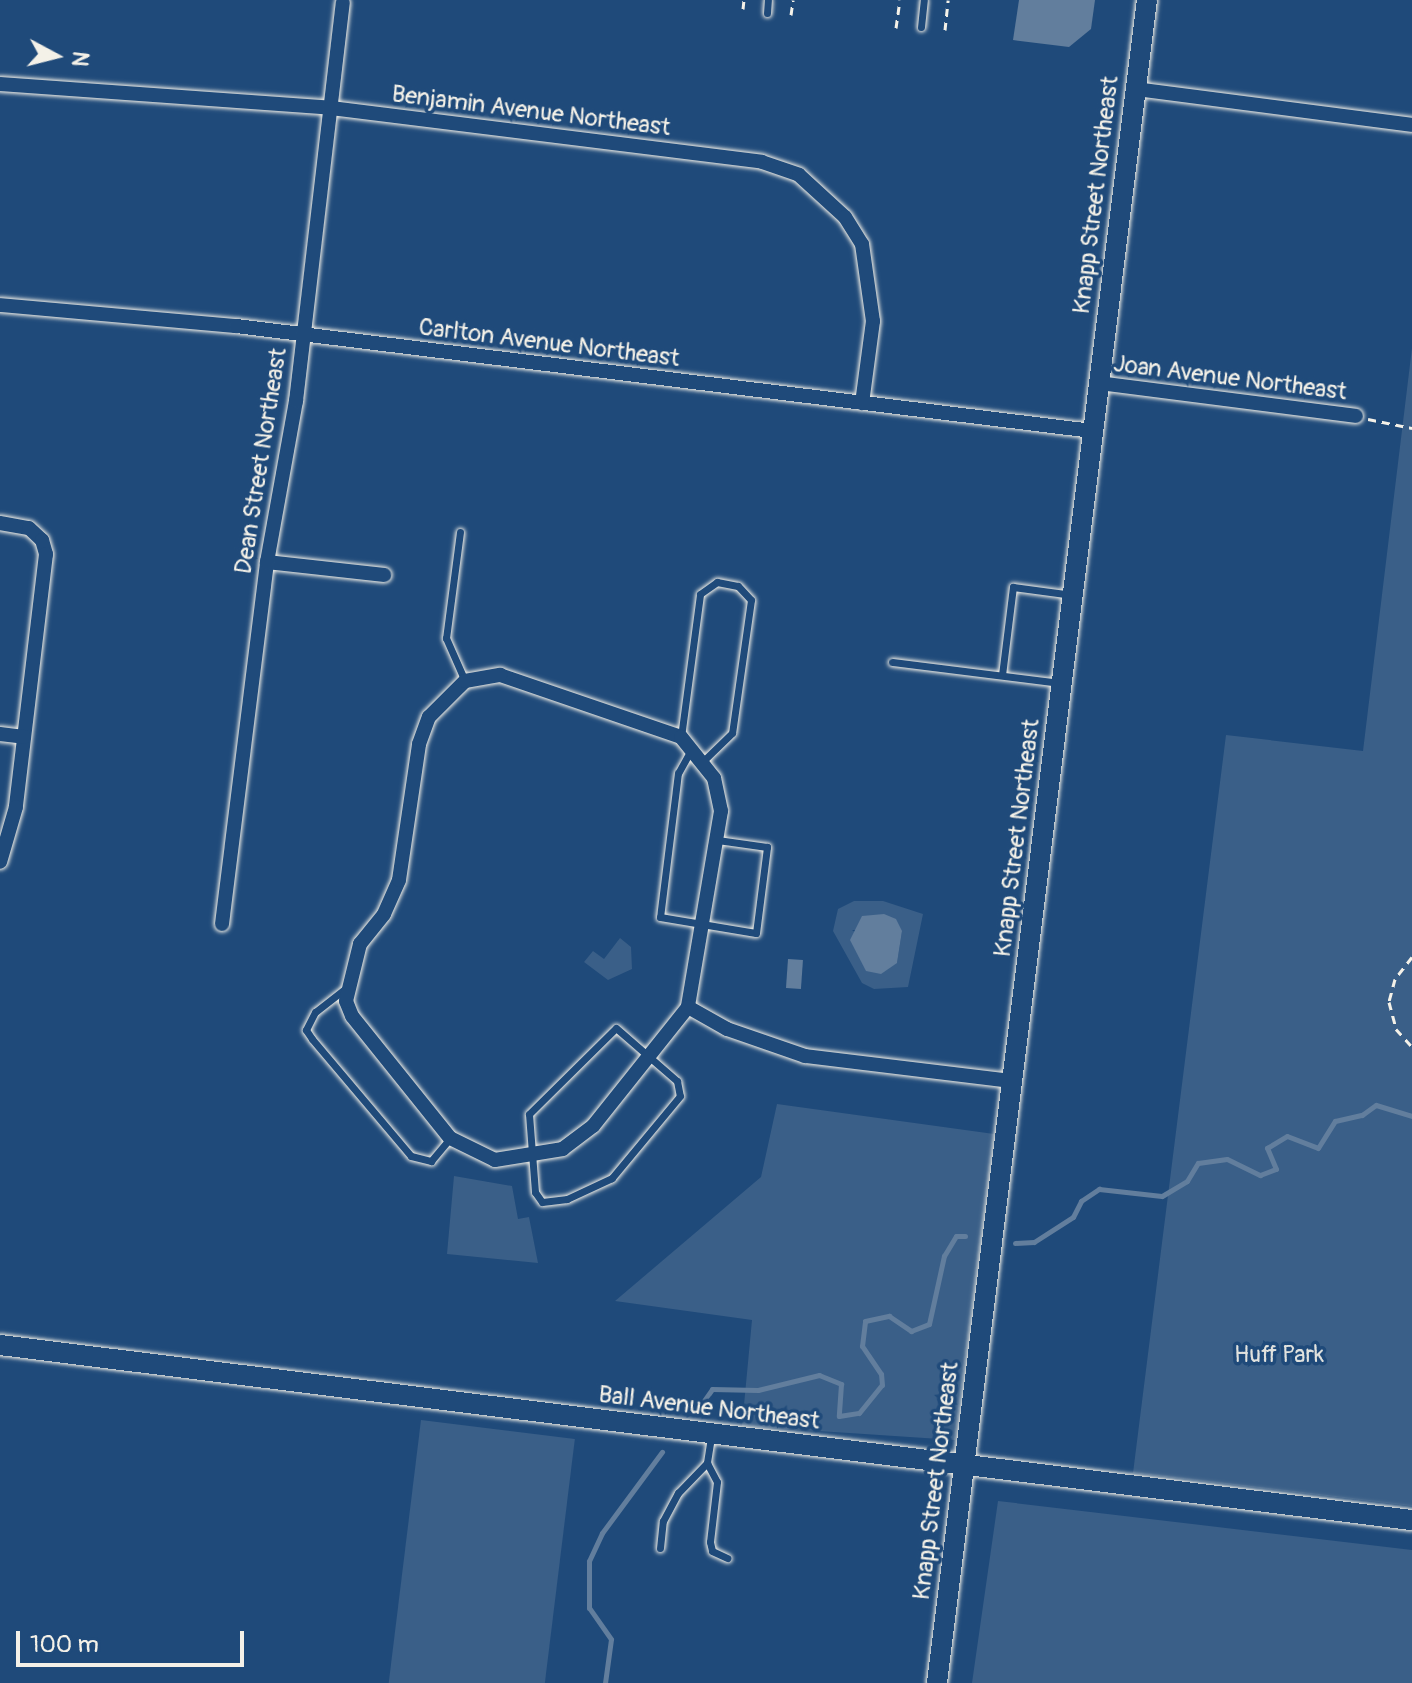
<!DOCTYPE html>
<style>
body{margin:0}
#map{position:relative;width:1412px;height:1683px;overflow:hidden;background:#1f4a7a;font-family:Pangolin,sans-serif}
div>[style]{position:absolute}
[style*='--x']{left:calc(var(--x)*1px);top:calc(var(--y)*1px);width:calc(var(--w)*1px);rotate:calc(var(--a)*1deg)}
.green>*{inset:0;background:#3a5f88;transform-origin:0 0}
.water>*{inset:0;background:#627e9d;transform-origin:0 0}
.stream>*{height:5px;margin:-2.5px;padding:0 2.5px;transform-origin:2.5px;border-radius:2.5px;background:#627e9d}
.path>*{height:3px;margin-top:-1.5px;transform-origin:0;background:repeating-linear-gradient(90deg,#f4f1e8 0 8px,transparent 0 14px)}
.roads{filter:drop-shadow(0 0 2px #f4f1e8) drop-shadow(0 0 2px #f4f1e8)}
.lane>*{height:7px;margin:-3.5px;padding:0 3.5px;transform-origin:3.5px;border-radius:3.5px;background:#1f4a7a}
.street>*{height:14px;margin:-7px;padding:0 7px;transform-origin:7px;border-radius:7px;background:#1f4a7a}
.secondary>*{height:20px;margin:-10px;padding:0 10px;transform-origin:10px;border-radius:10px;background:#1f4a7a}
span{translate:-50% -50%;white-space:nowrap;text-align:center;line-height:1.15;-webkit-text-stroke:7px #1f4a7a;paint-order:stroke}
.street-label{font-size:24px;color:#f4f1e8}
.park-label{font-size:24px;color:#e1e2de}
.north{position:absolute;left:16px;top:16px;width:80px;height:80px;-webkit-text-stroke:6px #1f4a7a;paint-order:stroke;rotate:97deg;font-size:22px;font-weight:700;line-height:32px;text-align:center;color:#f4f1e8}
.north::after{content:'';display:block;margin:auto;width:28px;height:36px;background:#f4f1e8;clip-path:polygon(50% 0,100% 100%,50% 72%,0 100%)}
.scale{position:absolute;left:16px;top:1631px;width:228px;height:36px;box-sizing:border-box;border:4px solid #f4f1e8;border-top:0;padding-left:10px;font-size:24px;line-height:28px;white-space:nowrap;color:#f4f1e8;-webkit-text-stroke:6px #1f4a7a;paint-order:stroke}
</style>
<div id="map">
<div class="green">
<div style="clip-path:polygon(1412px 348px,1412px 1506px,1133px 1473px,1226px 735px,1363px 751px)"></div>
<div style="clip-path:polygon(evenodd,854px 901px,883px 901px,923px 914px,908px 987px,874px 989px,862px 983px,833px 931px,838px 909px,854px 901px,852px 930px,902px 931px,897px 963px,852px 930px)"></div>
<div style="clip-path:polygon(620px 938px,631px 947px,632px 969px,608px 980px,584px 962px,593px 951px,604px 959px)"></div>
<div style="clip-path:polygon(777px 1104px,994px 1134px,955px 1440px,742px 1426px,752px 1320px,615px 1301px,761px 1177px)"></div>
<div style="clip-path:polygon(454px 1176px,512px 1186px,518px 1219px,529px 1217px,538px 1263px,447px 1254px)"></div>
<div style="left:421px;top:1420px;width:155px;height:266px;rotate:7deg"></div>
<div style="clip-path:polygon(998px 1501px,1412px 1550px,1412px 1683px,972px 1683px)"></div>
</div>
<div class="water">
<div style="clip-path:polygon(1019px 0,1095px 0,1091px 29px,1069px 47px,1013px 40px)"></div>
<div style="clip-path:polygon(884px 914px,896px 919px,902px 931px,897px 963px,881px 974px,866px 971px,850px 940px,862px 916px)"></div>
<div style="left:788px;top:959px;width:15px;height:29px;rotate:4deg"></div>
</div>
<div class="stream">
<div style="--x:1015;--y:1243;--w:19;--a:-3"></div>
<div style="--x:1034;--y:1242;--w:46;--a:-32.7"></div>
<div style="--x:1073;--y:1217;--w:18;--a:-63"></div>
<div style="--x:1081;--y:1201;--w:22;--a:-34"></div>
<div style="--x:1099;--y:1189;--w:63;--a:6.3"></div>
<div style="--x:1162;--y:1196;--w:29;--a:-31"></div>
<div style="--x:1187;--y:1181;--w:21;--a:-59"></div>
<div style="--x:1198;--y:1163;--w:29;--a:-8"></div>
<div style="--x:1227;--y:1159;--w:37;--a:26"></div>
<div style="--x:1260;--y:1175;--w:17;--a:-21"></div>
<div style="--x:1276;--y:1169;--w:23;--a:-113"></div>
<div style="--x:1267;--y:1148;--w:23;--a:-31"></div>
<div style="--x:1287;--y:1136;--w:33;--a:21"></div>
<div style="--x:1318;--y:1148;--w:32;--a:-58"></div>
<div style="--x:1335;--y:1121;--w:28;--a:-13"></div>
<div style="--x:1362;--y:1115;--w:17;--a:-36"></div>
<div style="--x:1376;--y:1105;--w:38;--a:17"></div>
<div style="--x:701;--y:1405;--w:19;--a:-55"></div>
<div style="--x:712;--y:1389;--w:46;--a:1.2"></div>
<div style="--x:758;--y:1390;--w:63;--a:-13.8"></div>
<div style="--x:819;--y:1375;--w:24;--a:22"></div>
<div style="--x:841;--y:1384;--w:32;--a:94"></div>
<div style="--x:839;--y:1416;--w:20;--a:-9"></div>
<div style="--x:859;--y:1413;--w:36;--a:-51"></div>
<div style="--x:882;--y:1385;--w:11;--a:-95"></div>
<div style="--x:881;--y:1374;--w:34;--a:-124"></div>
<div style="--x:862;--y:1346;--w:25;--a:-83"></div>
<div style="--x:865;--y:1321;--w:25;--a:-12"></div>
<div style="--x:889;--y:1316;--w:27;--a:34"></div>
<div style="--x:911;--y:1331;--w:19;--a:-21"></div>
<div style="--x:929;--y:1324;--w:70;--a:-77.6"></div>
<div style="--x:944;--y:1256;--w:23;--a:-59"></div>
<div style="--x:956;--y:1236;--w:9;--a:0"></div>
<div style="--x:605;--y:1683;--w:44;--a:-82.2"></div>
<div style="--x:611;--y:1639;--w:38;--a:-125"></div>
<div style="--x:589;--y:1608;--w:47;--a:-90"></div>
<div style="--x:589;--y:1561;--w:31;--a:-65"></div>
<div style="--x:602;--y:1533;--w:101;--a:-53.5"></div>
</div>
<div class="path">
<div style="--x:743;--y:9;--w:9;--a:-84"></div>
<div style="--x:791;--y:15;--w:15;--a:-82"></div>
<div style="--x:896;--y:28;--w:28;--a:-82"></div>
<div style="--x:945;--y:30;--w:30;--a:-84"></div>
<div style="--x:1368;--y:419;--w:45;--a:11.6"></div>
<div style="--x:1412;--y:957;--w:28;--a:128"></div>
<div style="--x:1395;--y:979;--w:24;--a:105"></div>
<div style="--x:1389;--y:1002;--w:28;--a:75"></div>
<div style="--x:1396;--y:1029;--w:24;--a:48"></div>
</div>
<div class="roads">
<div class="lane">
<div style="--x:767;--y:13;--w:13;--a:-86"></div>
<div style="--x:921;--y:27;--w:27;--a:-84"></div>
<div style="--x:460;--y:532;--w:107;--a:97.5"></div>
<div style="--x:446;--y:638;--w:47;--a:66.2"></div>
<div style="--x:892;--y:662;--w:170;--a:7.1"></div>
<div style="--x:1002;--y:675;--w:89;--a:-82.9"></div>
<div style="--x:1013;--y:587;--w:60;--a:7.7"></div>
<div style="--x:681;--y:737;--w:144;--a:-82.4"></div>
<div style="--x:700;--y:594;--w:21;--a:-35"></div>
<div style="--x:717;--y:582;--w:21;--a:11"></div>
<div style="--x:738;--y:586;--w:19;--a:47"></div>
<div style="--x:751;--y:600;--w:134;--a:98.1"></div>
<div style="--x:732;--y:733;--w:43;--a:135.9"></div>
<div style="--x:691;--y:750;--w:26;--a:119"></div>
<div style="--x:678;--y:773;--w:145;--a:97.1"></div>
<div style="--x:660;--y:917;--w:97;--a:9.5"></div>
<div style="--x:756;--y:933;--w:87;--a:-82.7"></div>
<div style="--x:767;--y:847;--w:50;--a:-172"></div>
<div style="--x:346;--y:988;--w:39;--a:142"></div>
<div style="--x:315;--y:1012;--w:20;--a:117"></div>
<div style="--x:306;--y:1030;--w:11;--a:56"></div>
<div style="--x:312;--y:1039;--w:153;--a:49.8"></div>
<div style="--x:411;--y:1156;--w:21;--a:14"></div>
<div style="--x:431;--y:1161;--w:30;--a:-50"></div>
<div style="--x:616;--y:1028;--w:81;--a:41"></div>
<div style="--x:677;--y:1081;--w:15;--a:79"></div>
<div style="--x:680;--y:1096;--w:107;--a:129.7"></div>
<div style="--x:612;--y:1178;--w:50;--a:155"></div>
<div style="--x:567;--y:1199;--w:25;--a:173"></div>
<div style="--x:542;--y:1202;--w:12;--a:-125"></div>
<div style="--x:535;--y:1192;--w:78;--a:-94.4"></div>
<div style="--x:529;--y:1114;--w:122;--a:-44.7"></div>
<div style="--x:711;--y:1437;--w:26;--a:99"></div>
<div style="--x:707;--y:1463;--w:21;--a:62"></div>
<div style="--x:717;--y:1482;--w:60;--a:96.7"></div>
<div style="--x:710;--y:1542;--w:9;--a:77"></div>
<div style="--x:712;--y:1551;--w:17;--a:25"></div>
<div style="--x:660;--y:1548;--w:27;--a:-84"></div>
<div style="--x:663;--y:1521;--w:32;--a:-62"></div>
<div style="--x:678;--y:1493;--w:42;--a:-46"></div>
</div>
<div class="street">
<div style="--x:0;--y:84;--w:332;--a:4.1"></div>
<div style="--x:331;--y:108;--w:434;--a:7.1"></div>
<div style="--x:762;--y:162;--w:39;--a:19"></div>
<div style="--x:799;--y:175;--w:62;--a:42.4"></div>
<div style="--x:845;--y:217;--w:32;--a:58"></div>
<div style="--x:862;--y:244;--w:78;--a:81.9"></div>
<div style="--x:873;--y:321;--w:83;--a:97.6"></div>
<div style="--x:1136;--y:89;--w:278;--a:7.4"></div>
<div style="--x:0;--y:305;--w:237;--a:5.1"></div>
<div style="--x:236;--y:326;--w:863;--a:6.99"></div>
<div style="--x:1099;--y:383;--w:259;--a:7.3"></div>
<div style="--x:0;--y:523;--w:29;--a:10"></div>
<div style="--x:29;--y:528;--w:18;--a:43"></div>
<div style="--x:42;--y:540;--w:15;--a:74"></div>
<div style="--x:46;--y:554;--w:255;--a:96.8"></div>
<div style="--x:16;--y:807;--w:57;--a:106.2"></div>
<div style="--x:267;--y:562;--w:118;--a:6.3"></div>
<div style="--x:500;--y:675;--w:191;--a:18.9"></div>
<div style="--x:681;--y:737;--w:53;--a:51.2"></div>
<div style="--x:714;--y:778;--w:34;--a:78"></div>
<div style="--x:721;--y:811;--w:199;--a:99.6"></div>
<div style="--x:688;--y:1007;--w:152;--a:128.6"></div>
<div style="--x:593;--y:1126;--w:38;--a:143"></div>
<div style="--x:563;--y:1149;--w:69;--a:170.8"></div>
<div style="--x:495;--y:1160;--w:50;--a:-153.9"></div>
<div style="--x:450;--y:1138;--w:156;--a:-128.8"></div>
<div style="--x:352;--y:1016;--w:16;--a:-112"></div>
<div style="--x:346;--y:1001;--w:59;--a:-76.2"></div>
<div style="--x:360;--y:944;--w:38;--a:-51"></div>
<div style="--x:384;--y:914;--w:37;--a:-66"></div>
<div style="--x:399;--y:880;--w:137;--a:-81.6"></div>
<div style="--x:419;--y:744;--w:29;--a:-70"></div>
<div style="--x:429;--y:717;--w:51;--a:-45"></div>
<div style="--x:465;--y:681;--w:36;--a:-10"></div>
<div style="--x:0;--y:734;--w:24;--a:7"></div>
<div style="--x:222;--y:924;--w:365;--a:-82.9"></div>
<div style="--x:267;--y:562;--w:164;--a:-79.8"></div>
<div style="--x:296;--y:401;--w:401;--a:-83.3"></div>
<div style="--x:688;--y:1007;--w:45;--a:29.4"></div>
<div style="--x:727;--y:1029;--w:83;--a:19.1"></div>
<div style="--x:805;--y:1056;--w:209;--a:6.9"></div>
</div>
<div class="secondary">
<div style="--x:0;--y:1345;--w:1423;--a:7.07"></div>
<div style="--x:937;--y:1683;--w:1696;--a:-82.89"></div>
</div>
</div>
<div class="street-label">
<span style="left:531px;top:111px;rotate:7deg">Benjamin Avenue Northeast</span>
<span style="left:1096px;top:195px;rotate:-83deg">Knapp Street Northeast</span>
<span style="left:549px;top:343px;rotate:7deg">Carlton Avenue Northeast</span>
<span style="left:1230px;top:378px;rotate:7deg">Joan Avenue Northeast</span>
<span style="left:261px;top:461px;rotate:-81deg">Dean Street Northeast</span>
<span style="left:1017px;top:838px;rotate:-83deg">Knapp Street Northeast</span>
<span style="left:709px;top:1408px;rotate:7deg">Ball Avenue Northeast</span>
<span style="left:936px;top:1481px;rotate:-83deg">Knapp Street Northeast</span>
</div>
<div class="park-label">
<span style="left:1279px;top:1355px">Huff Park</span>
</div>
<div class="north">N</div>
<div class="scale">100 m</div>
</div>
